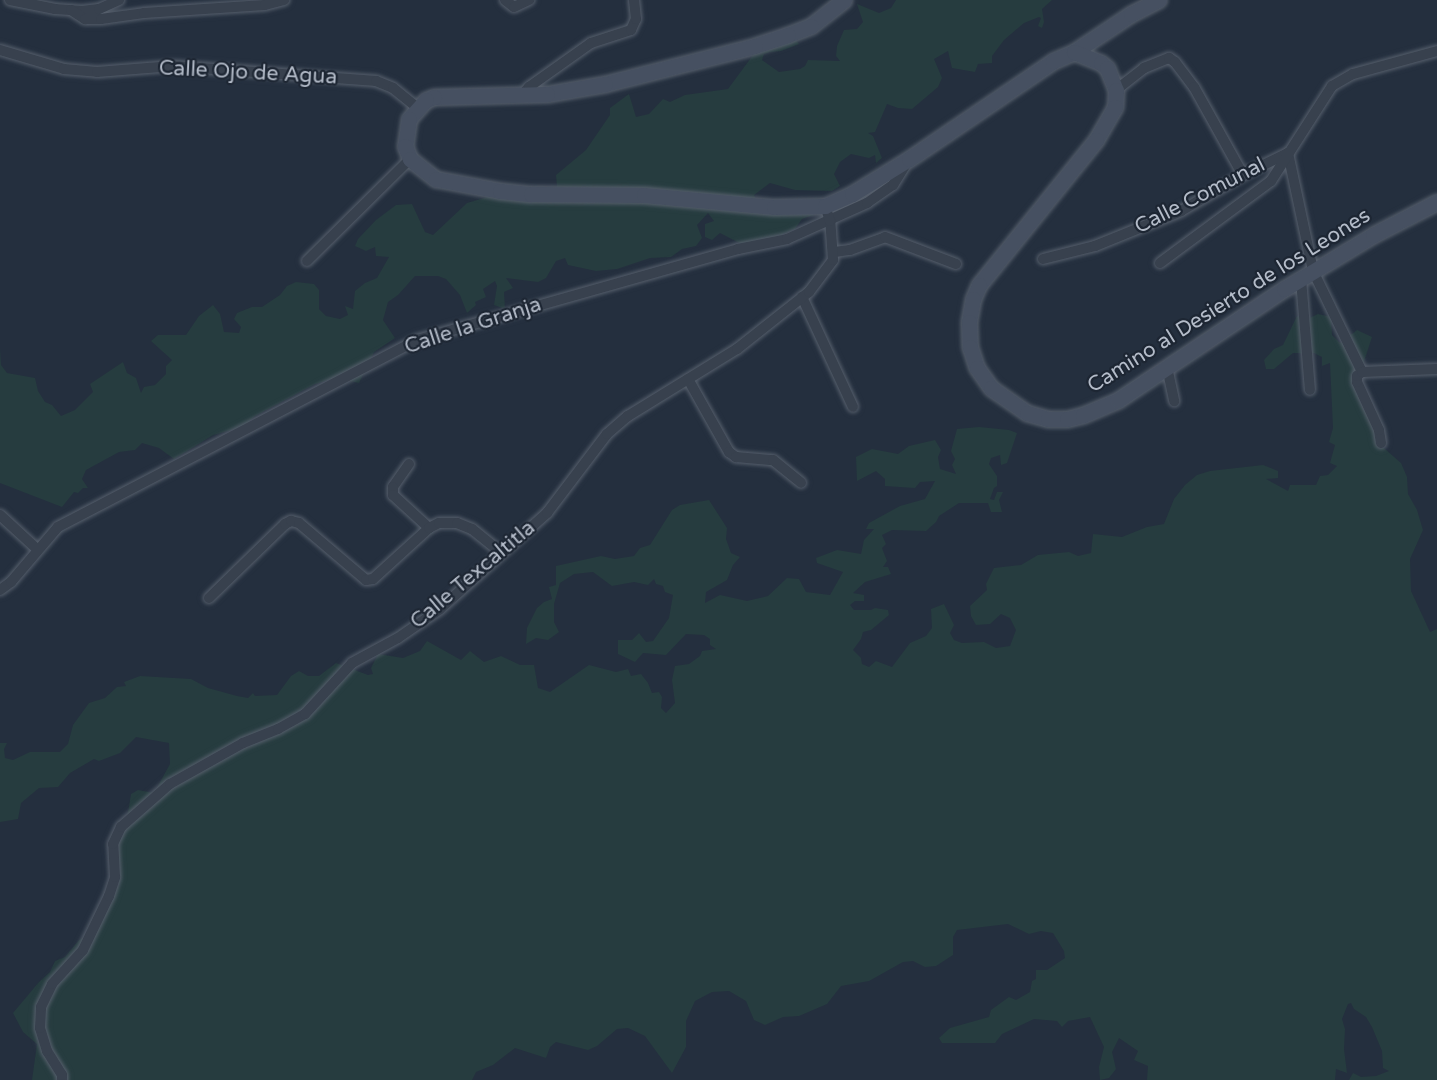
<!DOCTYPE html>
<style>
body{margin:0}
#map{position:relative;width:1437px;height:1080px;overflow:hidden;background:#242f3e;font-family:"Varela Round",sans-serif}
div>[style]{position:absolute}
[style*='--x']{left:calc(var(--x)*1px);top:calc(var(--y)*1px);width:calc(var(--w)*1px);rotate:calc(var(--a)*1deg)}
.green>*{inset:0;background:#263c3f}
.roads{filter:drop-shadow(0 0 2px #565f6c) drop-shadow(0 0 2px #565f6c)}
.street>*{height:10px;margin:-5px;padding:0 5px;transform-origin:5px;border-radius:5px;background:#38414e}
.secondary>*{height:15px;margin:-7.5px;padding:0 7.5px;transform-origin:7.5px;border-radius:7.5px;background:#465061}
span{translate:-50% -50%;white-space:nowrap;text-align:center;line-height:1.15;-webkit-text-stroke:4.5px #1d2633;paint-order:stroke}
.street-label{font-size:21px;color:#b4bcc9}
</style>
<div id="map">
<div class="green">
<div style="clip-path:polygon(896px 0,1052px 0,1042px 9px,1044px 22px,1042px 28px,1038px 26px,1041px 18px,1039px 17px,1024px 23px,1004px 40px,992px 56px,992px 63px,978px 64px,975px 72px,952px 68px,948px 51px,934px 59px,942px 78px,938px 87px,912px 109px,898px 108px,887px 104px,875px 132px,868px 133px,873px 136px,882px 158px,876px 163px,875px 155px,869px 158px,851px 154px,840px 162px,834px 174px,840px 186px,832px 191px,795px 190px,770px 183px,754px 195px,762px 212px,788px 214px,816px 202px,813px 215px,802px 219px,795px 229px,783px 234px,767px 248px,749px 248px,720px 233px,712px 240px,705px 237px,705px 224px,714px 221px,708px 213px,697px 225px,702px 238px,696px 246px,682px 249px,671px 257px,650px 258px,617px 269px,596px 271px,568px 265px,565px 258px,556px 261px,546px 278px,538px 282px,506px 278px,513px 288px,504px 292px,505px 309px,494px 305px,497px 286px,495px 281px,483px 289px,486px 297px,475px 302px,476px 305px,467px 313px,460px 295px,446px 279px,438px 276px,415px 276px,398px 295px,388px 302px,383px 320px,395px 338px,374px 352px,359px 383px,335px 378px,315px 384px,255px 416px,243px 427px,213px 435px,174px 459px,159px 448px,142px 443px,135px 450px,119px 452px,86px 470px,82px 479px,88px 488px,83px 488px,78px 493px,74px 492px,62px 507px,0 483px,0 348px,1px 365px,7px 373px,35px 378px,38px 391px,45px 402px,52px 405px,61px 416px,75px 410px,93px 392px,90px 384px,123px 362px,127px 373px,136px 378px,141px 393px,144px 387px,155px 385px,166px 374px,166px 366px,172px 360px,151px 341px,158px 335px,186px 335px,199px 316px,213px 305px,220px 314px,224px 332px,239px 333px,241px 327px,234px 319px,237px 313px,252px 307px,262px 307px,280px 295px,287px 286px,296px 282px,314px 284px,319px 290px,319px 309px,326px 316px,340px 319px,348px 315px,345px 306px,353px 309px,355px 291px,365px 283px,377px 278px,389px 257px,376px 256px,375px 247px,366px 251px,355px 246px,358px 239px,376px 220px,396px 205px,412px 204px,425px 232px,433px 235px,467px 203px,508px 191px,557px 187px,556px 175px,586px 150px,610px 115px,610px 108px,629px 94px,636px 117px,649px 114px,663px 99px,670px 102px,685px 95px,728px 89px,756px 51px,794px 37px,799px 44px,781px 51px,770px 52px,764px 54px,762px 60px,779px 72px,800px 69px,805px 66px,808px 60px,840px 61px,836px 56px,837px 46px,844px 30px,857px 29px,863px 22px,857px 4px,879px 13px,891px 8px)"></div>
<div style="clip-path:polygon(1318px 314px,1331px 317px,1332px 335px,1340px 343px,1357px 330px,1372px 337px,1357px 383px,1372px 411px,1377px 413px,1377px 442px,1401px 463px,1407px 477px,1408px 494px,1417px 510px,1423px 530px,1410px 559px,1411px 591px,1430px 632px,1437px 629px,1437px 1080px,1349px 1080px,1353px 1073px,1361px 1077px,1376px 1076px,1389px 1071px,1383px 1068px,1382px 1051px,1372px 1027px,1366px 1017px,1354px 1009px,1351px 1003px,1348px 1004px,1342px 1019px,1345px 1029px,1344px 1049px,1347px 1073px,1336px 1069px,1335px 1080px,1147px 1080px,1148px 1066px,1134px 1060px,1138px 1051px,1119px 1038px,1112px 1052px,1116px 1069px,1109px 1078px,1100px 1080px,1099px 1067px,1104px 1047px,1090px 1017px,1068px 1021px,1062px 1027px,1057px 1021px,1034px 1019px,1002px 1034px,995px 1043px,942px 1043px,939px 1038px,950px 1028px,989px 1017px,991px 1010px,1009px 997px,1016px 1000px,1030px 992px,1032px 981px,1036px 979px,1036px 970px,1047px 970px,1065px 958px,1064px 951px,1053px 933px,1041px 931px,1029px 934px,1008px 924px,957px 930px,953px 937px,953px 955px,936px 966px,925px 967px,913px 961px,903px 962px,869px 981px,841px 986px,827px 1004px,799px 1016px,783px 1017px,765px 1025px,754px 1020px,746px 1001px,729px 991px,712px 992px,695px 1001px,686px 1021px,686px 1047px,672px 1073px,645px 1036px,628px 1028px,617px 1029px,597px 1046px,588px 1050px,556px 1042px,550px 1047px,546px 1058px,515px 1048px,493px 1065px,476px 1072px,472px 1080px,32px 1080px,37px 1044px,23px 1032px,13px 1013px,39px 982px,50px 972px,55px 961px,65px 957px,79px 940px,93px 932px,102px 909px,119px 885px,118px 837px,128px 812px,131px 794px,138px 790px,154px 793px,170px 764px,169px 743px,136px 737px,120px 753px,99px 761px,94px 759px,70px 773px,58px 787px,39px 788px,21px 803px,18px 819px,0 822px,0 743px,7px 743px,4px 749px,5px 758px,13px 760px,30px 752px,60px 752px,68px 744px,73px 725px,89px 703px,105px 698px,117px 687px,126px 686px,124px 682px,140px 676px,191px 679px,208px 688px,237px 696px,248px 698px,253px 693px,255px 696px,277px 695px,291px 676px,299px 671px,308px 676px,319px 676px,336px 663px,368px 675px,373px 674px,371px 668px,378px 654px,403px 658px,420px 651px,427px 641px,461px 660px,470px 651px,484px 662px,501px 656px,520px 665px,534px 665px,538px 688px,550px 692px,589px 665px,616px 672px,628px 669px,631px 676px,641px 674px,648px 683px,652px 693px,659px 692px,662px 697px,661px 708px,666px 713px,675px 703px,672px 680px,675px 666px,689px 664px,700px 656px,702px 651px,716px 649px,710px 645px,710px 639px,704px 635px,686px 634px,666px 655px,643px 653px,635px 662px,618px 654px,618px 640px,632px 640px,639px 633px,646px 642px,653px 641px,669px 618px,673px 595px,665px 592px,663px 586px,656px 584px,654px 579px,648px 585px,634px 582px,612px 586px,593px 572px,574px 574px,560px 583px,554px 604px,554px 622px,559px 632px,548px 640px,536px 638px,526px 644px,527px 628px,537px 608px,544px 602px,552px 599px,549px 587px,556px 585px,556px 566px,601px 556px,615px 559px,634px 556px,640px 548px,650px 545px,672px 510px,680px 505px,709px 500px,727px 528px,726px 539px,731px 553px,740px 557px,733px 565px,727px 580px,706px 592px,705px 603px,720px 595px,747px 601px,768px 596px,787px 578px,799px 579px,806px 592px,830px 595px,843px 572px,817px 563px,816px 558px,837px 550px,861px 554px,864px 540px,874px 529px,866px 529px,869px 523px,900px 506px,925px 499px,935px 481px,920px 482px,915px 488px,885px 486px,885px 479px,876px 471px,857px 481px,856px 457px,872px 449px,898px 454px,909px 446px,935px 440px,941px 450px,938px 457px,940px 469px,956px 474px,952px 465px,955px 459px,951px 451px,957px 429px,979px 427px,1009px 430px,1017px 433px,1007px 463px,1001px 465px,1000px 455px,991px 458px,989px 464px,997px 476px,997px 486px,994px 488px,990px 499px,994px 500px,997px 492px,1003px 492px,999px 500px,1002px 512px,991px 512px,988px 503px,959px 503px,939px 516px,936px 522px,926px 531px,892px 530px,882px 535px,886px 544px,882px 548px,887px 561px,883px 567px,888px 567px,891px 574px,865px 582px,853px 593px,864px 595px,864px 601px,855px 601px,850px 605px,854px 610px,871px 610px,875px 608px,888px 610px,889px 615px,871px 630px,863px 632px,861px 639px,853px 650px,861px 658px,862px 664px,869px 667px,876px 661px,892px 667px,910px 643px,926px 636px,932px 628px,931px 609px,944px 604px,954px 625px,950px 633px,954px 640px,962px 643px,984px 642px,996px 648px,1010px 646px,1016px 630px,1010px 618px,1001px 614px,990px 624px,976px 625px,971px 616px,970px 606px,987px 590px,986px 584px,994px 568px,1021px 565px,1038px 555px,1069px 552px,1078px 556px,1091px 553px,1093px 534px,1122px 537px,1147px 527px,1164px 524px,1174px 499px,1185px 485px,1197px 475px,1210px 471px,1263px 465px,1278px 471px,1278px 478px,1266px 479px,1288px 491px,1290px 485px,1316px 485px,1320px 476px,1328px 475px,1337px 466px,1330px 463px,1335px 445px,1329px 442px,1333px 428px,1330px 363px,1322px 366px,1322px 357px,1314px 353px,1293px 353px,1274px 369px,1266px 369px,1264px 360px,1274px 349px,1283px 345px,1297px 316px,1307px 319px)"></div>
</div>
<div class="roads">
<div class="street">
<div style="--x:10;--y:0;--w:46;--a:11.3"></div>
<div style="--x:55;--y:9;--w:27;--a:4"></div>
<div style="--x:82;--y:11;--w:17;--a:-7"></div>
<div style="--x:99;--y:9;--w:22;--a:-24"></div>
<div style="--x:505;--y:0;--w:11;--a:38"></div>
<div style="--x:514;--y:7;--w:17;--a:-25"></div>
<div style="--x:71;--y:10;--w:17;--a:33"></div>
<div style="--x:85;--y:19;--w:16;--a:0"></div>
<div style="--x:101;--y:19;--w:43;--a:-7.9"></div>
<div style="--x:144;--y:13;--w:121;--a:-3.8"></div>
<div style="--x:265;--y:5;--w:20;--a:-15"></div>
<div style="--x:0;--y:50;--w:67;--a:16.5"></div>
<div style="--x:64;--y:69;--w:33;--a:5"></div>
<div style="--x:97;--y:72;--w:76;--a:-4.5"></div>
<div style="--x:173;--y:66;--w:204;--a:4.2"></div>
<div style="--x:376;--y:81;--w:18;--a:22"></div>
<div style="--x:393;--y:88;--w:32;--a:39"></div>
<div style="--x:1116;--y:90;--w:36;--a:-38"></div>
<div style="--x:1144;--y:68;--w:27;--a:-22"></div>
<div style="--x:1169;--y:58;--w:7;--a:34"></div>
<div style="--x:1175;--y:62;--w:31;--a:53"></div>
<div style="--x:1194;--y:87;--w:101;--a:60.9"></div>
<div style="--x:522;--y:95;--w:11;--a:-49"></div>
<div style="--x:529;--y:87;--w:76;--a:-35.4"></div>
<div style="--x:591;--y:43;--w:42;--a:-18"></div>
<div style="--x:631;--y:30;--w:12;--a:-66"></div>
<div style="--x:636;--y:19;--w:19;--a:-96"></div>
<div style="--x:1288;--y:153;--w:121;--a:78"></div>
<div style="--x:1313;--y:271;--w:112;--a:64.1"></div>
<div style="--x:835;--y:252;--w:15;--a:-8"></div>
<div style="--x:850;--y:250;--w:37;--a:-20"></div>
<div style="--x:885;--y:237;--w:76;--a:20.8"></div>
<div style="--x:1043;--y:259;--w:54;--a:-14"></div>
<div style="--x:1095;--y:246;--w:93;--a:-22.1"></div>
<div style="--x:1181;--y:211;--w:72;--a:-30.1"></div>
<div style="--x:1243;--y:175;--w:50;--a:-26.1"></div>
<div style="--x:307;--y:261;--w:145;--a:-44.7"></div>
<div style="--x:1160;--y:263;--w:138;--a:-36.5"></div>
<div style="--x:1271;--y:181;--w:113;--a:-57.3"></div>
<div style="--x:1332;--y:86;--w:24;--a:-30"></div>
<div style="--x:1353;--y:74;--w:87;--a:-15.3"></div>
<div style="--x:1301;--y:279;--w:111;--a:85.4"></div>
<div style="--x:802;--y:297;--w:121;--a:65.1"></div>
<div style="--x:1167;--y:367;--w:35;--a:78"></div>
<div style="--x:688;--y:379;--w:84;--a:60.7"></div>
<div style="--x:729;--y:452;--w:9;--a:36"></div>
<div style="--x:736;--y:457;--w:37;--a:5"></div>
<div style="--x:773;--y:460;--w:36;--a:39"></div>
<div style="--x:1381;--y:443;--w:13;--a:-99"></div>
<div style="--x:1379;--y:430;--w:53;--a:-114.6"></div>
<div style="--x:1357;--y:382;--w:6;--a:-90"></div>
<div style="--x:1357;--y:376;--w:6;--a:-39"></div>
<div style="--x:1362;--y:372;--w:75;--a:-2.3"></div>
<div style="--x:409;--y:464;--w:28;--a:125"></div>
<div style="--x:393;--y:487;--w:8;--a:90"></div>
<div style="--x:393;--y:495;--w:49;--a:42.5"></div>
<div style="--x:0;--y:515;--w:50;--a:42.6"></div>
<div style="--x:0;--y:590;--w:14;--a:-36"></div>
<div style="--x:11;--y:582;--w:72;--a:-49.5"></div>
<div style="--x:58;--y:527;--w:405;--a:-27.5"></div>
<div style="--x:417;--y:340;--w:334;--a:-15.8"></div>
<div style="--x:738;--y:249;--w:50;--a:-11.5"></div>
<div style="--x:787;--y:239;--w:88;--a:-24.2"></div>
<div style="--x:867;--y:203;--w:32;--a:-35"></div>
<div style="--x:893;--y:185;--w:31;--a:-58"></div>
<div style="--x:209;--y:598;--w:106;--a:-44.2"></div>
<div style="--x:285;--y:524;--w:7;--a:-27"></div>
<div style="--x:291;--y:521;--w:8;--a:14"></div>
<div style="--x:299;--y:523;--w:88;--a:40.4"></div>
<div style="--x:366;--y:580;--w:7;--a:-8"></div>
<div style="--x:373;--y:579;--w:76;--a:-42.3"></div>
<div style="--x:429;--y:528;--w:11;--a:-27"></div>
<div style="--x:439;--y:523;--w:18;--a:0"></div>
<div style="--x:457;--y:523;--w:16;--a:22"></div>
<div style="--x:472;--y:529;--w:38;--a:39"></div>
<div style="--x:62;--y:1080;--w:5;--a:-90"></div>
<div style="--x:62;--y:1075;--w:28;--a:-122"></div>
<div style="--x:47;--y:1051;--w:24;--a:-107"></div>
<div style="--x:40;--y:1028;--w:21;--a:-87"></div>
<div style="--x:41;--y:1007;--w:25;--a:-64"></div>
<div style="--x:52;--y:984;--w:46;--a:-47.6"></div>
<div style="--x:83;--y:950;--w:60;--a:-64.3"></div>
<div style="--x:109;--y:896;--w:20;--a:-72"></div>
<div style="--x:115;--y:877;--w:33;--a:-93"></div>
<div style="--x:113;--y:844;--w:19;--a:-65"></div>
<div style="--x:121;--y:827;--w:65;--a:-41.3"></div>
<div style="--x:170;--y:784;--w:84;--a:-29.3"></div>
<div style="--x:243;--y:743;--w:38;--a:-22"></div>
<div style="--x:278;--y:729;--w:31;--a:-29"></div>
<div style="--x:305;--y:714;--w:69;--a:-47.3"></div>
<div style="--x:352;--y:663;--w:52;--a:-28.5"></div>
<div style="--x:398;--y:638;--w:51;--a:-34.6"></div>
<div style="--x:440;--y:609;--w:144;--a:-41.9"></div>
<div style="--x:547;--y:513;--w:99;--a:-52.8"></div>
<div style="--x:607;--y:434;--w:28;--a:-41"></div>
<div style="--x:628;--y:416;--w:128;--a:-31.6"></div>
<div style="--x:737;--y:349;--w:92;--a:-38.4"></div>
<div style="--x:809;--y:292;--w:40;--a:-53"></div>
<div style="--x:833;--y:260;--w:39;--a:-94"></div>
<div style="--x:830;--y:221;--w:16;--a:-108"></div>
</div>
<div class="secondary">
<div style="--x:844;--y:0;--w:42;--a:141.8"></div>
<div style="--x:811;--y:26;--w:25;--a:159"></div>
<div style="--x:788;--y:35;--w:35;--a:162"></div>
<div style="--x:755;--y:46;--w:155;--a:165.8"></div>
<div style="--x:605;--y:84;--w:59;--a:170.2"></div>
<div style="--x:547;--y:94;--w:113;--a:178.5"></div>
<div style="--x:434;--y:97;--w:9;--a:159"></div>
<div style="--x:426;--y:100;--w:25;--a:132"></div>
<div style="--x:409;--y:119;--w:27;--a:98"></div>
<div style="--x:405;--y:146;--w:14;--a:69"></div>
<div style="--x:410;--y:159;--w:33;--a:38"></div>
<div style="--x:436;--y:179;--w:65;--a:10.6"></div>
<div style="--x:500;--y:191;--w:31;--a:6"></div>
<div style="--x:531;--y:194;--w:113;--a:0.5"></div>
<div style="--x:644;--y:195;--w:131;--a:5.3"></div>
<div style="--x:774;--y:207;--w:51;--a:-1.1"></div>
<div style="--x:825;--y:206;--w:30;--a:-24"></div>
<div style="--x:852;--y:194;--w:67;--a:-31.6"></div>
<div style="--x:909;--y:159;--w:174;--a:-34.2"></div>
<div style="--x:1053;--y:61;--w:23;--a:-23"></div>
<div style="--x:1074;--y:52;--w:69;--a:-33.7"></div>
<div style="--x:1131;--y:14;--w:31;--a:-27"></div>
<div style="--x:1074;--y:52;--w:29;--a:22"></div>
<div style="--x:1101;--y:63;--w:8;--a:40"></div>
<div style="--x:1107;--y:68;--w:24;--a:68"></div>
<div style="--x:1116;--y:90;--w:17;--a:93"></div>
<div style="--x:1115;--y:107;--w:38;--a:120"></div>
<div style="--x:1096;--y:140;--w:186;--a:128.9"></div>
<div style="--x:979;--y:285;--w:15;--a:113"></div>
<div style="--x:973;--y:299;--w:23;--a:100"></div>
<div style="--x:969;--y:322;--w:25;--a:88"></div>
<div style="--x:970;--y:347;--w:22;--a:72"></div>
<div style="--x:977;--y:368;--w:24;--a:55"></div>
<div style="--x:991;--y:388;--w:44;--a:34.8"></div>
<div style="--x:1027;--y:413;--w:22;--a:16"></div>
<div style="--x:1048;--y:419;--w:19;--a:0"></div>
<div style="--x:1067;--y:419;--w:16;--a:-14"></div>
<div style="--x:1083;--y:415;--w:38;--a:-23"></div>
<div style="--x:1118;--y:400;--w:200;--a:-33.8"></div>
<div style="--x:1284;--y:289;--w:104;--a:-31.2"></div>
<div style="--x:1373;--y:235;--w:72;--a:-27.3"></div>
</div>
</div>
<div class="street-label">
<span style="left:248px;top:73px;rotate:3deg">Calle Ojo de Agua</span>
<span style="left:1200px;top:196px;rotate:-27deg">Calle Comunal</span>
<span style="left:1229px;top:301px;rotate:-32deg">Camino al Desierto de los Leones</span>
<span style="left:473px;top:326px;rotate:-18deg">Calle la Granja</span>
<span style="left:473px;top:575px;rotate:-40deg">Calle Texcaltitla</span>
</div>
</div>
